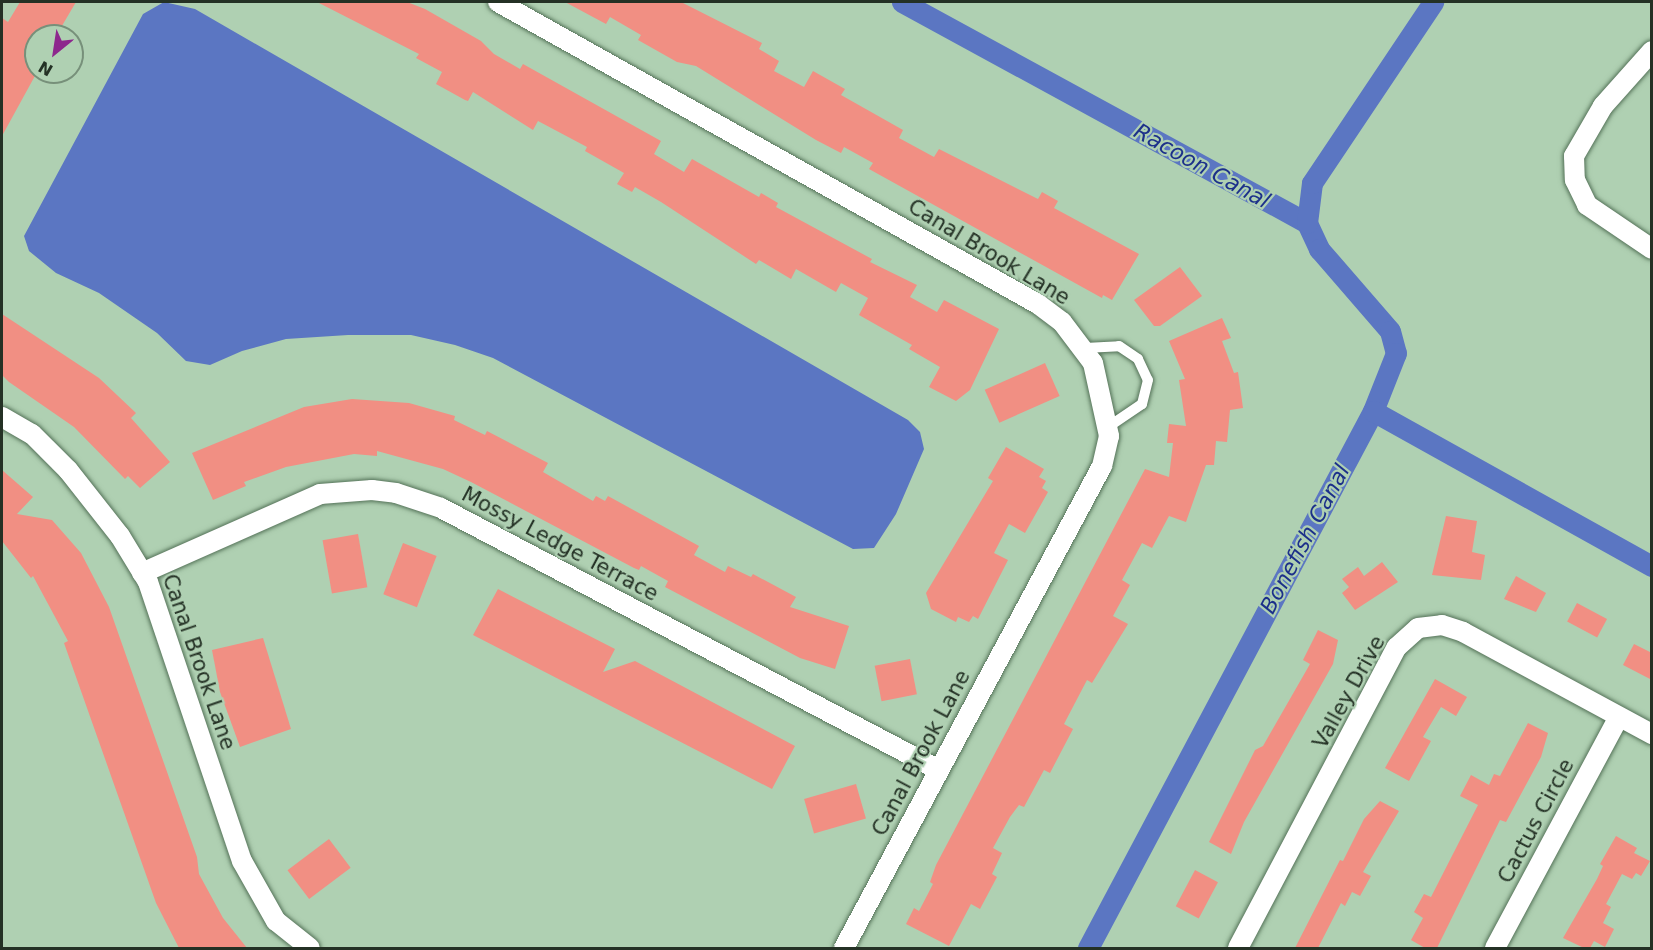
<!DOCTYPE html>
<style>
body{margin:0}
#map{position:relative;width:1653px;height:950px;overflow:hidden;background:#afd0b2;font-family:"DejaVu Sans",sans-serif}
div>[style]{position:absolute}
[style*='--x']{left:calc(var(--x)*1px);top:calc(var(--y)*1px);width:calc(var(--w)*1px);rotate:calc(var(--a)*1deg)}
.water>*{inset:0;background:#5b76c2}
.canal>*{height:21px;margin:-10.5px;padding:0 10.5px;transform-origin:10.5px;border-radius:10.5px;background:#5b76c2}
.building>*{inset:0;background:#f18f83;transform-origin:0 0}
.roads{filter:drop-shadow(0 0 2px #547258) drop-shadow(0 0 2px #547258)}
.lane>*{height:10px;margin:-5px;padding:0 5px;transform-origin:5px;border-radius:5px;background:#fff}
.street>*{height:20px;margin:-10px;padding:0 10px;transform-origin:10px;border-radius:10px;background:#fff}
span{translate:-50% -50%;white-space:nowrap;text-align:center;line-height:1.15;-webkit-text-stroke:4.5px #afd0b2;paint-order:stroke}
.street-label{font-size:21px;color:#243125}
.water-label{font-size:22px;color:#1c308a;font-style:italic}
.frame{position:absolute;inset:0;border:3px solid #243125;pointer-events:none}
.north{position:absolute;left:24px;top:24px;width:60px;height:60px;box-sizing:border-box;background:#afd0b2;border:2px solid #77907a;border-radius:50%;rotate:210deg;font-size:16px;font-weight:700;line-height:24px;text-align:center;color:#243125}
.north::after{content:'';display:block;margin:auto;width:21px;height:27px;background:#8d278d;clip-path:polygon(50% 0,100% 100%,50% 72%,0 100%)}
</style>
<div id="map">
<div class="water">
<div style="clip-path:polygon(164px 2px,195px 9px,908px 420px,920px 432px,924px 449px,896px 514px,874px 548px,853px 549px,493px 358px,455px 345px,411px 335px,348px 335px,286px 339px,242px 351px,210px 365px,186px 361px,157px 333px,99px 293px,56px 273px,29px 251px,24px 236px,143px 14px)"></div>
</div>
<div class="canal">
<div style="--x:902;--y:2;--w:461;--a:28.6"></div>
<div style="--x:1307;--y:223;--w:29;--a:65"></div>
<div style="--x:1319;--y:249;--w:108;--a:49.1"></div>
<div style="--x:1390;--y:331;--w:23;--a:75"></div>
<div style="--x:1396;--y:353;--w:62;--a:111.6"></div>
<div style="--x:1307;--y:223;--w:40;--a:-82.9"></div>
<div style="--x:1312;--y:183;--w:218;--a:-56.2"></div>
<div style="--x:1088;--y:948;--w:608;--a:-62.04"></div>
<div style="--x:1373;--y:411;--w:319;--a:29.1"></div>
</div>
<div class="building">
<div style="clip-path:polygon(20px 2px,76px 2px,56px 36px,36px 36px,36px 74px,2px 136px,2px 18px,8px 22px)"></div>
<div style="clip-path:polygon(317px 2px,407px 2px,425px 9px,481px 41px,494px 54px,520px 69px,523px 64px,661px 141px,654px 154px,684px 172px,692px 159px,759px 197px,761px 193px,778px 203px,776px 207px,872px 259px,870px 262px,917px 285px,910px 297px,937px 312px,944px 300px,999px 329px,970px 390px,956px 401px,929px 387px,940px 367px,909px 349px,912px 345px,859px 315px,868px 298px,841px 283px,836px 292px,796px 269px,791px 279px,759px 260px,756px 264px,661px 202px,635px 187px,632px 192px,617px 184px,624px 173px,585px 151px,587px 147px,538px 121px,533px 130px,473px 92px,468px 101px,465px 100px,436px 84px,442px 72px,416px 58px,419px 54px)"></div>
<div style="clip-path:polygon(565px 2px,681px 2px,762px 43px,759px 49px,779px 61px,774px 71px,804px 87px,813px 71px,845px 89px,841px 95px,903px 130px,899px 138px,934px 157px,939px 149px,1038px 199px,1042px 192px,1058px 201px,1054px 208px,1139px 254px,1112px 300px,1103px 295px,1102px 298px,869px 169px,873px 163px,844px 147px,841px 153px,816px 140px,696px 66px,677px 62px,638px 40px,641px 35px,610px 17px,606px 24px)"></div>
<div style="clip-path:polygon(1180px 267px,1202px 296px,1160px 326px,1154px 326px,1134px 300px)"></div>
<div style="clip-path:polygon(2px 314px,99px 378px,136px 413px,131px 418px,170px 462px,140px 488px,128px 476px,125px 479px,74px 427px,9px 382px,2px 375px)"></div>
<div style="clip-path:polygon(1222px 318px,1231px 338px,1222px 341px,1234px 373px,1238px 372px,1243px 408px,1230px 410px,1227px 442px,1216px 441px,1214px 465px,1206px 465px,1186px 522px,1169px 516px,1152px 548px,1142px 543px,1122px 580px,1130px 585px,1113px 616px,1128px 624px,1092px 683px,1087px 680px,1064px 724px,1073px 729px,1050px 773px,1044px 770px,1024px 807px,1019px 805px,1010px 817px,993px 848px,1002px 853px,992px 874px,997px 877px,980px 909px,971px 904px,949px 946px,906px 924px,914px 908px,919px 911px,933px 884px,930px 882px,936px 865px,1145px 469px,1169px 477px,1173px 443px,1167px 443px,1169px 424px,1186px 426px,1179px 380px,1185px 379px,1169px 341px)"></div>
<div style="left:1045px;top:363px;width:36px;height:66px;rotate:66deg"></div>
<div style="clip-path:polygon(352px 399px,409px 403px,455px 416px,454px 420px,485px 435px,487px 431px,548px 463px,543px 472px,593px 501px,596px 496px,605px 501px,608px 496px,699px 546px,694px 555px,725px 572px,728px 566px,751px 577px,753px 574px,796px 597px,790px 607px,849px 626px,835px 669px,800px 658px,665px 587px,668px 581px,641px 566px,639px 570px,634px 568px,471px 482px,443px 469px,377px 451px,377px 456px,354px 454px,286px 467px,244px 482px,246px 486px,213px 500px,192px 453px,304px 407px)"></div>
<div style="clip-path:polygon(1006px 447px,1044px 469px,1039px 477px,1046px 481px,1042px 488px,1048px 492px,1025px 533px,1009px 524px,994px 553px,1008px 560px,978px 619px,973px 616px,969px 622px,958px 617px,956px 622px,931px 609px,926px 593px,993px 481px,988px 478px)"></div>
<div style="clip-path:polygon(2px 470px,33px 497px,17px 514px,52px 520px,81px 553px,109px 607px,197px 857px,199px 874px,223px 918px,247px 948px,179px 948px,156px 903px,64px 643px,68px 641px,33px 576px,31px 578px,2px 541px)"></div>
<div style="clip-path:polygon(1446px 516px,1477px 521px,1472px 552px,1485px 555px,1481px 580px,1432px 575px)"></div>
<div style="left:358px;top:534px;width:54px;height:36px;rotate:80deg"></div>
<div style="left:403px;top:543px;width:36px;height:55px;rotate:21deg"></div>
<div style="clip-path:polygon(1382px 562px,1398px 582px,1355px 610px,1342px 593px,1349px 587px,1342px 579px,1358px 567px,1364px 576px)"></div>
<div style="clip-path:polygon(1516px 576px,1546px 593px,1536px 612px,1504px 599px)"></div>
<div style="clip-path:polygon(498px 589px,615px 649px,603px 672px,635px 661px,795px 746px,772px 789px,473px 635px)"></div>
<div style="left:1577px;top:603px;width:34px;height:21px;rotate:28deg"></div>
<div style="clip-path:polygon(1318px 630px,1338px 640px,1333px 664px,1244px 822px,1231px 854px,1209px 842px,1255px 750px,1263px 746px,1310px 664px,1303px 660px)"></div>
<div style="clip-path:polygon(263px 638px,291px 729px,240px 747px,220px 692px,212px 650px)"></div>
<div style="clip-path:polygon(1634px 644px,1652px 653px,1652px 680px,1623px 665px)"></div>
<div style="left:910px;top:659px;width:36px;height:36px;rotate:79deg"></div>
<div style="clip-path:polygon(1435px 679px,1467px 697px,1456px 716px,1441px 707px,1423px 737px,1431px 741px,1409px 781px,1385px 768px)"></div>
<div style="clip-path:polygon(1528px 723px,1548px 733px,1541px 757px,1506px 822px,1500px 820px,1437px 948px,1425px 948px,1411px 940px,1423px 918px,1414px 912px,1424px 894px,1431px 897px,1478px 805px,1460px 796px,1471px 775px,1489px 785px,1494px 774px,1500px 776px)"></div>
<div style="left:856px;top:784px;width:36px;height:54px;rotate:74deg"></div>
<div style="clip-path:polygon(1380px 801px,1399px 811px,1363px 872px,1371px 876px,1360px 896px,1352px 892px,1345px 906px,1341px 903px,1318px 948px,1295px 948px,1340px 860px,1343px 861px,1364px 819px)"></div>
<div style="clip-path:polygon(1616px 836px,1637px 848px,1634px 853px,1650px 861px,1641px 876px,1636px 873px,1632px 879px,1622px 874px,1606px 904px,1611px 907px,1603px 923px,1614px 929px,1605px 947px,1594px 941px,1590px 948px,1584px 948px,1563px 938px,1597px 879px,1603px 866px,1600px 864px)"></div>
<div style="left:329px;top:839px;width:36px;height:52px;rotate:53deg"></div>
<div style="left:1195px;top:870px;width:26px;height:41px;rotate:28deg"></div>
</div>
<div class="roads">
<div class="lane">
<div style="--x:1085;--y:348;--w:34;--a:-3"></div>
<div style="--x:1119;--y:346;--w:23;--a:34"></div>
<div style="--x:1138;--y:359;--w:23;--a:65"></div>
<div style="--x:1148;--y:380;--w:25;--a:104"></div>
<div style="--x:1142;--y:404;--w:41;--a:145.9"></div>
</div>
<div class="street">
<div style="--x:498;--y:2;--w:619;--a:29.22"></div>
<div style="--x:1038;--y:304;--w:30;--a:37"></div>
<div style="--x:1062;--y:322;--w:51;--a:52.9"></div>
<div style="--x:1093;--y:363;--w:75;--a:77.6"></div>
<div style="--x:1109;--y:436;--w:31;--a:103"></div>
<div style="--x:1102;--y:466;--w:547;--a:118.16"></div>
<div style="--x:1652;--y:51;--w:74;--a:131.7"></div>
<div style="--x:1603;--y:106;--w:58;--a:120.1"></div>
<div style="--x:1574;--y:156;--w:24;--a:88"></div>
<div style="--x:1575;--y:180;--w:28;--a:64"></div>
<div style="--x:1587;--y:205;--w:78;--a:34.1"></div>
<div style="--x:2;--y:417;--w:34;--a:30"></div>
<div style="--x:32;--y:434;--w:51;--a:45"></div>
<div style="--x:68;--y:470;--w:84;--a:51.8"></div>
<div style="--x:120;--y:536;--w:54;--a:58.7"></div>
<div style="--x:148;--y:582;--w:294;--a:71.4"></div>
<div style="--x:242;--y:861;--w:69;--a:60.5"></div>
<div style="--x:276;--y:921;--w:43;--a:38.5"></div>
<div style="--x:142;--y:573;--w:195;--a:-23.9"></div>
<div style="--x:320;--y:494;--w:52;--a:-4.4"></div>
<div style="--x:372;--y:490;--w:24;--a:7"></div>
<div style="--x:396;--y:493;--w:47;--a:18.4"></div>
<div style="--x:441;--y:508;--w:563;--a:27.75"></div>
<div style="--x:1238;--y:948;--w:340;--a:-62.2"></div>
<div style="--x:1397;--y:647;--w:28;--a:-42"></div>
<div style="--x:1418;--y:628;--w:24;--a:-7"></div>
<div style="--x:1442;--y:625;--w:22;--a:18"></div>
<div style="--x:1463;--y:632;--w:215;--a:28.4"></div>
<div style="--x:1495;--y:948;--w:262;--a:-61.8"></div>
</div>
</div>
<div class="street-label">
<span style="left:989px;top:252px;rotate:31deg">Canal Brook Lane</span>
<span style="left:560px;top:544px;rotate:28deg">Mossy Ledge Terrace</span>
<span style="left:199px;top:662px;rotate:71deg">Canal Brook Lane</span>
<span style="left:1349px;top:692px;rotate:-61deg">Valley Drive</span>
<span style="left:921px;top:753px;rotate:-62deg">Canal Brook Lane</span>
<span style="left:1536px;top:821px;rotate:-62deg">Cactus Circle</span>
</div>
<div class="water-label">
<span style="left:1202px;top:166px;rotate:29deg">Racoon Canal</span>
<span style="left:1305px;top:539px;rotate:-62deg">Bonefish Canal</span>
</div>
<div class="frame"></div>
<div class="north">N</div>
</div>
